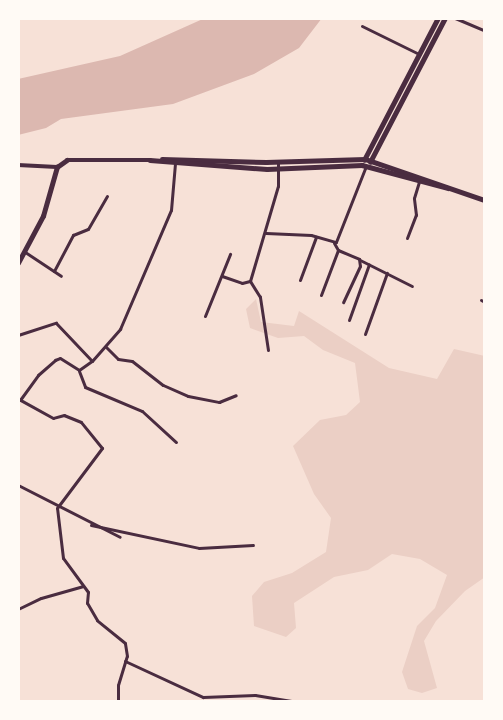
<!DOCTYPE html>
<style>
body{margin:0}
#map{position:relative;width:503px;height:720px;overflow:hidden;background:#f7e1d7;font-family:"IBM Plex Serif",serif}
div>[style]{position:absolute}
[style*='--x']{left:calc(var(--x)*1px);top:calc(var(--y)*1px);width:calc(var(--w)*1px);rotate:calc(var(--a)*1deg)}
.green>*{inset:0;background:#ebcfc5}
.water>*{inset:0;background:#dcb8b0}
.minor>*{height:3px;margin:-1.5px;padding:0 1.5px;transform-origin:1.5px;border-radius:1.5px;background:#4a2c40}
.secondary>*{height:4px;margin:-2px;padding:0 2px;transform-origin:2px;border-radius:2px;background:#4a2c40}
.primary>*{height:4.5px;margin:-2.25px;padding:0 2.25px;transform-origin:2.25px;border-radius:2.25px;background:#4a2c40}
span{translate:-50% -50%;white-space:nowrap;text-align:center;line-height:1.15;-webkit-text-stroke:6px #fffaf5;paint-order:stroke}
.frame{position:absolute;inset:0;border:20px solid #fffaf5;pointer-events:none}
</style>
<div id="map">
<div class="green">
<div style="clip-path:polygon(256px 299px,261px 322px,294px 326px,299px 311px,389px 368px,437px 379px,454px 349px,485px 356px,485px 577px,465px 591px,436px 621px,424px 641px,437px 688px,422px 693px,408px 689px,402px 672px,417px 626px,435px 608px,447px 575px,420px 559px,392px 554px,368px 570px,334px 577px,294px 603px,296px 628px,286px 637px,254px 626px,252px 596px,264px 582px,292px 573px,326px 552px,331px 518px,314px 494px,293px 446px,320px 420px,346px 415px,360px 402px,355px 363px,323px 350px,304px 336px,278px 338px,250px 328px,246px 309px)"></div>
</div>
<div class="water">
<div style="clip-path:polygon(205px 18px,322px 18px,299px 48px,254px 74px,173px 104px,61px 119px,46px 128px,18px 135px,18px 79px,120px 56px)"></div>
</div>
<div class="minor">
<div style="--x:455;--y:18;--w:33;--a:23"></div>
<div style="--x:362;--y:26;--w:64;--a:26.2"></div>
<div style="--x:266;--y:233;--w:45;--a:2.5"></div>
<div style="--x:311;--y:235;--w:26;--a:16"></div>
<div style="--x:336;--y:242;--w:82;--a:-68.5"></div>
<div style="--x:407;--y:238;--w:25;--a:-69"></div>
<div style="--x:416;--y:215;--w:17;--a:-97"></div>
<div style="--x:414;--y:198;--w:17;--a:-73"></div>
<div style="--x:338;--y:250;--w:23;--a:23"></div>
<div style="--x:359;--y:259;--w:7;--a:82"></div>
<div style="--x:360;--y:266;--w:40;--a:115"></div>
<div style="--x:25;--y:252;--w:43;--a:33.7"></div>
<div style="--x:360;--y:260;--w:58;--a:26.6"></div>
<div style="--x:54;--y:271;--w:41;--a:-62.2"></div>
<div style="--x:73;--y:235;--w:16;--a:-22"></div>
<div style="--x:88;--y:229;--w:38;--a:-60"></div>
<div style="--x:222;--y:276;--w:21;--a:19"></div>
<div style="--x:242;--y:283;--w:8;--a:-14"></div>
<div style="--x:300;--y:280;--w:46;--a:-69.6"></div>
<div style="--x:321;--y:295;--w:48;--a:-69.3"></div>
<div style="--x:338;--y:250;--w:8;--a:-120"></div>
<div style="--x:481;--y:300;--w:4;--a:27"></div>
<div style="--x:205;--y:316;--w:67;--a:-68"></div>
<div style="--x:349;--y:320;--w:59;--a:-70.3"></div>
<div style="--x:365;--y:334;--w:65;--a:-70.2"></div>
<div style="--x:18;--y:335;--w:40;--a:-18"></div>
<div style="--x:56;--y:323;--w:52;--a:46.5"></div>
<div style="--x:106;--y:347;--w:17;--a:45"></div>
<div style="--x:118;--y:359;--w:14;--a:8"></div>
<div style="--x:132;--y:361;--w:39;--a:38"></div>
<div style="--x:163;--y:385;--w:27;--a:24"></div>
<div style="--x:188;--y:396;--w:32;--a:11"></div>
<div style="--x:219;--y:402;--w:18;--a:-22"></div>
<div style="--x:268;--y:350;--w:54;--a:-98.6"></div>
<div style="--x:260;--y:297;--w:19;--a:-122"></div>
<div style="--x:250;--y:281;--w:99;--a:-73.6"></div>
<div style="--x:278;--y:186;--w:24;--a:-90"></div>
<div style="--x:79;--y:371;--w:17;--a:69"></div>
<div style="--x:85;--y:387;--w:62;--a:22.8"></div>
<div style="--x:142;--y:411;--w:46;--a:42.4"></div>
<div style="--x:18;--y:485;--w:114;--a:27"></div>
<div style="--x:91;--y:525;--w:110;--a:12"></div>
<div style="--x:199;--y:548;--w:54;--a:-3.2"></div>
<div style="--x:18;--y:609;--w:25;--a:-26"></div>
<div style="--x:41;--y:598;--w:44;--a:-15.9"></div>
<div style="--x:125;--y:661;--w:86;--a:24.8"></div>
<div style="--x:203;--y:697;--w:52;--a:-2.2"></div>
<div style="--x:255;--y:695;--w:43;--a:9.5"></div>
<div style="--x:118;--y:702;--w:17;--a:-90"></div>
<div style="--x:118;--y:685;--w:30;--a:-73"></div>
<div style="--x:127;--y:656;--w:13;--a:-99"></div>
<div style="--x:125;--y:643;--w:36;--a:-141"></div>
<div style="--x:97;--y:620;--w:20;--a:-120"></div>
<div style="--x:87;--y:603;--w:11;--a:-85"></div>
<div style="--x:88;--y:592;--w:42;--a:-126.3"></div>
<div style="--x:63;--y:558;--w:50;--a:-96.8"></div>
<div style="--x:57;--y:508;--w:75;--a:-53.1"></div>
<div style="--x:102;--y:448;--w:33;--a:-129"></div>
<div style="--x:81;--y:422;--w:18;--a:-158"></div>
<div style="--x:64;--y:415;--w:11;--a:165"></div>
<div style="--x:53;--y:418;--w:38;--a:-151"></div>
<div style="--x:20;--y:400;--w:31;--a:-54"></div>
<div style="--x:38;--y:375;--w:23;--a:-41"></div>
<div style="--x:55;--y:360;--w:5;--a:-22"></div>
<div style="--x:60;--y:358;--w:22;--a:32"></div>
<div style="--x:79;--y:370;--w:16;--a:-35"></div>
<div style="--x:92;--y:361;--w:43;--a:-48.8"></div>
<div style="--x:120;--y:329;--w:129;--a:-66.8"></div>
<div style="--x:171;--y:210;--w:47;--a:-85.1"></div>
</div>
<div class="secondary">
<div style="--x:18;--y:165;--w:39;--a:3"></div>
</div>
<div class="primary">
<div style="--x:162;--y:159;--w:104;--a:1.7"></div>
<div style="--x:266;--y:162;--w:99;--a:-1.7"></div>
<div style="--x:365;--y:159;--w:127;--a:18.9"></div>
<div style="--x:364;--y:160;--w:160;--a:-62.5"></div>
<div style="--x:370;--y:162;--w:162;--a:-62.5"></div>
<div style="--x:18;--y:263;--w:53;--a:-62"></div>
<div style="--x:43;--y:216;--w:51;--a:-74.1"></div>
<div style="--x:57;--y:167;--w:12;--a:-35"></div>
<div style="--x:67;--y:160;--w:83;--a:0"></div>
<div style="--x:150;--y:160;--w:117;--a:4.4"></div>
<div style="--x:267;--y:169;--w:95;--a:-2.4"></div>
<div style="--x:362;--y:165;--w:89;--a:15"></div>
</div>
<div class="frame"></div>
</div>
